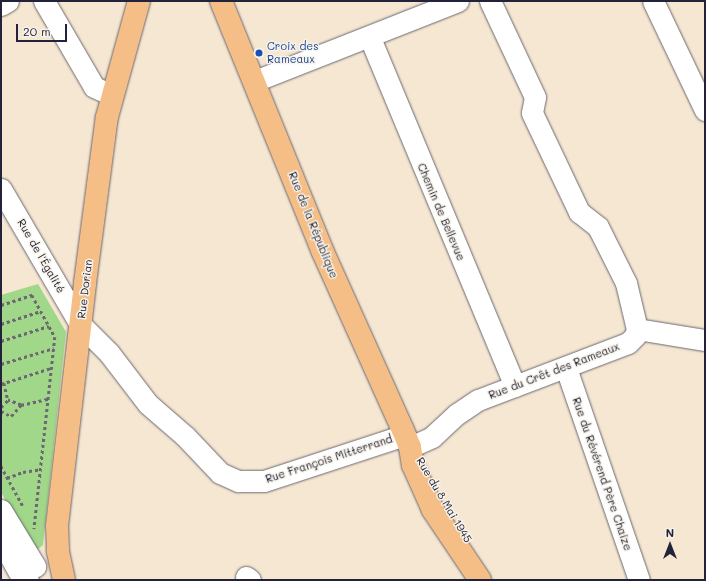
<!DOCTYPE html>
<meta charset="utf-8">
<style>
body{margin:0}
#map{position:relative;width:706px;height:581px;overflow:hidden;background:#f5e7d1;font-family:Mali,sans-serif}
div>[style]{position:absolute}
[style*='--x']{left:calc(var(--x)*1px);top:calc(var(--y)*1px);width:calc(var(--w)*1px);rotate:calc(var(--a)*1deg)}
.green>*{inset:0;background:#a0d788}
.path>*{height:2.5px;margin-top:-1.25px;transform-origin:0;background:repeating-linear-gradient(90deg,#6c6770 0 3px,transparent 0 6px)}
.roads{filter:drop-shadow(0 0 1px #6c6770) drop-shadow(0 0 1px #6c6770)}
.minor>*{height:21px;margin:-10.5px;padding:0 10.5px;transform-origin:10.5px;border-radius:10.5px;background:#fff}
.major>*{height:22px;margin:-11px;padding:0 11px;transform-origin:11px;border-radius:11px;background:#f6be87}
.dots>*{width:11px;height:11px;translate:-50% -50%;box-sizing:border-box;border:2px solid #f7f3e8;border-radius:50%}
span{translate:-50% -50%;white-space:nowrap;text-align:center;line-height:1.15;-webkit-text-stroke:3px #f7f3e8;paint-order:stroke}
.transit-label{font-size:11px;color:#164399}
.left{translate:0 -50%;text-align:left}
.street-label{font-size:11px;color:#22223b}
.frame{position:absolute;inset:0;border:2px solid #22223b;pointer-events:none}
.north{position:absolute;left:650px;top:525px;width:40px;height:40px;-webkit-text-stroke:3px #f7f3e8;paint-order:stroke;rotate:0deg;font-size:11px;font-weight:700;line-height:16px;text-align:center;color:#22223b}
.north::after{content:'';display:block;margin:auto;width:14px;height:18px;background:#22223b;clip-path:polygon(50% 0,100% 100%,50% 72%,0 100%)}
.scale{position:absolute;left:16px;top:24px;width:51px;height:18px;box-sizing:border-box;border:2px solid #22223b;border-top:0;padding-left:5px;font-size:12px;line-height:14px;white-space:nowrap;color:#22223b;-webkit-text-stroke:3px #f7f3e8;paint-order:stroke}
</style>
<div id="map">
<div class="green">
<div style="clip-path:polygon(38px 284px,66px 332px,43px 545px,37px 550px,27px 540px,1px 492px,1px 295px)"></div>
</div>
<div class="path">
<div style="--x:1;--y:305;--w:33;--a:-18"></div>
<div style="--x:32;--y:295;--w:48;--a:61.3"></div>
<div style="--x:55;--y:337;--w:193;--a:96.2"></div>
<div style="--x:1;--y:324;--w:42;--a:-18"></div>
<div style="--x:1;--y:341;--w:50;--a:-17.4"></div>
<div style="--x:1;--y:364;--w:55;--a:-16.8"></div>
<div style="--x:4;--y:383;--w:17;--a:77"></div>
<div style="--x:1;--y:384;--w:52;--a:-17.7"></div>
<div style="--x:21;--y:405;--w:28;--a:-13"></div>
<div style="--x:1;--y:407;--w:10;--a:-45"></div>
<div style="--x:1;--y:411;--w:11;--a:27"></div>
<div style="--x:11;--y:416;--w:15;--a:-48"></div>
<div style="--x:21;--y:405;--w:14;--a:-159"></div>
<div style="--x:1;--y:466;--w:46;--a:61.2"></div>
<div style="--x:7;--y:478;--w:17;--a:-21"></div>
<div style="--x:23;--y:472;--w:18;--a:-9"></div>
</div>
<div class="roads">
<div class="minor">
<div style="--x:44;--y:1;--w:99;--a:59.8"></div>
<div style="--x:94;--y:87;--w:20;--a:24"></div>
<div style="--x:490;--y:1;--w:106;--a:64.9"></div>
<div style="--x:535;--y:97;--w:16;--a:101"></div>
<div style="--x:532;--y:113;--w:110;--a:64.6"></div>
<div style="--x:579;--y:212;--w:24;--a:38"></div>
<div style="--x:598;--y:227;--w:63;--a:63.4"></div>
<div style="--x:626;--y:283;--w:47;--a:76.6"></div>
<div style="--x:653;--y:1;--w:121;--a:64.5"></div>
<div style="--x:1;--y:5;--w:8;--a:-30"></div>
<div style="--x:370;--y:38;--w:377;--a:67.4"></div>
<div style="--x:255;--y:81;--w:218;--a:-21.5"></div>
<div style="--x:1;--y:189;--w:156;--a:59.7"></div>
<div style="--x:80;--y:324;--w:41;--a:45"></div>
<div style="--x:109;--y:353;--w:64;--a:52.6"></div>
<div style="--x:148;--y:404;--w:49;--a:40.9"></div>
<div style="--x:185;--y:436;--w:51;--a:46.6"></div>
<div style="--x:220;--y:473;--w:20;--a:24"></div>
<div style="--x:238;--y:481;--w:26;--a:0"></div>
<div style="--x:264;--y:481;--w:148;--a:-18.1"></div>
<div style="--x:566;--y:368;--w:224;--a:71"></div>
<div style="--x:410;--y:447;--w:24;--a:-24"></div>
<div style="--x:432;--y:437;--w:34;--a:-43"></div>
<div style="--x:457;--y:414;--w:25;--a:-34"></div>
<div style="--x:478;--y:400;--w:160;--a:-20.8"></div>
<div style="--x:628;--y:343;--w:10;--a:-45"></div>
<div style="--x:635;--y:336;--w:7;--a:-74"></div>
<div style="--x:637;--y:329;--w:69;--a:9.2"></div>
<div style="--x:1;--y:510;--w:66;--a:58.7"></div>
<div style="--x:1;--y:540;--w:37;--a:61"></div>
<div style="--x:19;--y:572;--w:12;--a:42"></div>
<div style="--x:246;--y:577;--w:5;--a:37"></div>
</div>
<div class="major">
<div style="--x:221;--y:1;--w:269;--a:67.9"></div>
<div style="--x:322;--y:250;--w:197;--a:65.8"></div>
<div style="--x:403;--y:430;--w:18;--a:68"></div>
<div style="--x:410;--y:447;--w:18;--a:81"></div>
<div style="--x:413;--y:465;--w:49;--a:66"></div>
<div style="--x:433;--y:510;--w:84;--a:56.1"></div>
<div style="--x:64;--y:580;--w:30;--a:-102"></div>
<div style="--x:58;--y:551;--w:25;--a:-92"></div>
<div style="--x:57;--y:526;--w:245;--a:-83.4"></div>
<div style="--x:85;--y:283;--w:167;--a:-82.5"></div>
<div style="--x:107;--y:117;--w:120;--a:-74.6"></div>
</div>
</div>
<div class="dots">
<div style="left:259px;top:53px;background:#1a4fb4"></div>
</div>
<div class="transit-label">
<span class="left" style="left:267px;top:53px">Croix des<br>Rameaux</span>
</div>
<div class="street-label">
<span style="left:441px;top:212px;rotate:67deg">Chemin de Bellevue</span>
<span style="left:313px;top:225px;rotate:68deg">Rue de la République</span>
<span style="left:41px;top:256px;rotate:60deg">Rue de l'Égalité</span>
<span style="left:85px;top:289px;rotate:-83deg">Rue Dorian</span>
<span style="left:554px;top:371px;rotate:-21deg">Rue du Crêt des Rameaux</span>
<span style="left:329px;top:459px;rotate:-18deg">Rue François Mitterrand</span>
<span style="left:602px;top:474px;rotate:71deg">Rue du Révérend Père Chaize</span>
<span style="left:444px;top:500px;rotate:59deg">Rue du 8 Mai 1945</span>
</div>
<div class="frame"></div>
<div class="north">N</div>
<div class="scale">20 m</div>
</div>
